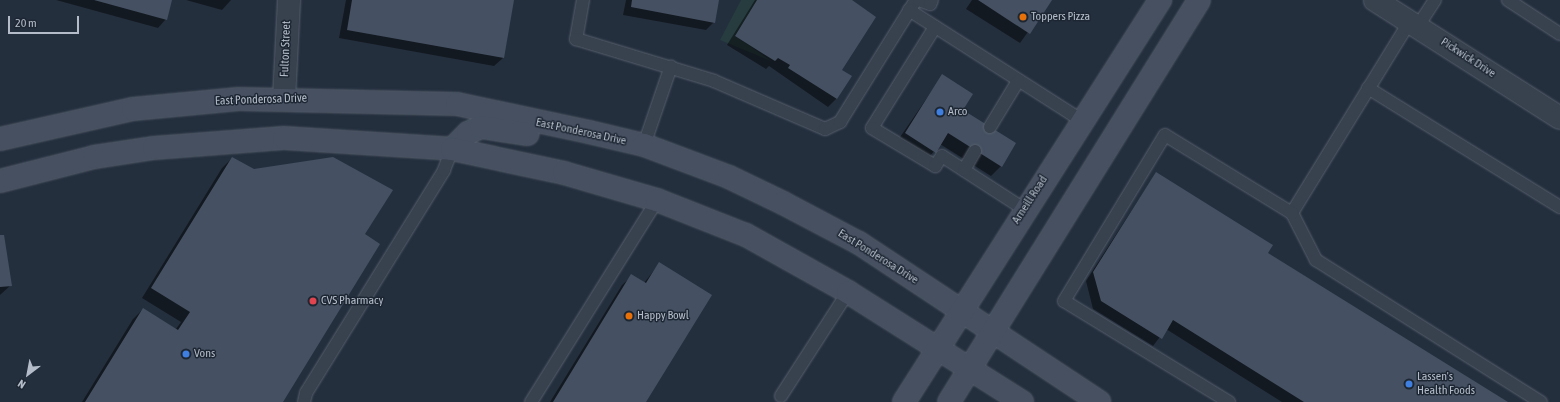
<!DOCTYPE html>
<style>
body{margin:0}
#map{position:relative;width:1560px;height:402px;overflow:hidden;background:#242f3e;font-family:"Asap Condensed",sans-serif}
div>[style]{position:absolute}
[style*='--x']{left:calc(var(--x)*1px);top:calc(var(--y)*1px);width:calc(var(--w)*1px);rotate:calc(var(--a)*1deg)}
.green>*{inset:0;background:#263c3f}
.shadow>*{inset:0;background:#0007}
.building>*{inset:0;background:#455162}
.roads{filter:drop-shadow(0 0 1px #565f6c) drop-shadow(0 0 1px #565f6c)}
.lane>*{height:12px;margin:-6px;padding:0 6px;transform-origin:6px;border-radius:6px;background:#38414e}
.street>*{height:22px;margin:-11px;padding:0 11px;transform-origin:11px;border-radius:11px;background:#38414e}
.secondary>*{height:22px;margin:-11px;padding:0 11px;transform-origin:11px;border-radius:11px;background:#465061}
.dots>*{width:11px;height:11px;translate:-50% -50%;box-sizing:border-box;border:2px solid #1d2633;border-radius:50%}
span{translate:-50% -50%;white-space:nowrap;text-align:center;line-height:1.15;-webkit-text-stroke:3px #1d2633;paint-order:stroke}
.poi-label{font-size:12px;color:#b4bcc9}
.left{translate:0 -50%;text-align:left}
.street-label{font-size:12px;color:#b4bcc9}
.north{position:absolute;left:8px;top:354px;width:40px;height:40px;-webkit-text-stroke:3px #1d2633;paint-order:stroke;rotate:212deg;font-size:11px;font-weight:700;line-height:16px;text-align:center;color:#b4bcc9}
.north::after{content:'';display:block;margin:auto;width:14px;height:18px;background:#b4bcc9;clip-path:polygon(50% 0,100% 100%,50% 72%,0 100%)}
.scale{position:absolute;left:8px;top:16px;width:71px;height:18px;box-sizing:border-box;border:2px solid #b4bcc9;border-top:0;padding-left:5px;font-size:12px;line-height:14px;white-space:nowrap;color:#b4bcc9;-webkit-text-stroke:3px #1d2633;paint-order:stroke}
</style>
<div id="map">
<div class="green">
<div style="clip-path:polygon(741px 0,757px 0,735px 36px,773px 62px,720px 40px)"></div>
</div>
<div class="shadow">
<div style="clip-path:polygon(56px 0,171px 0,166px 19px,158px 28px)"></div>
<div style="clip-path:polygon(186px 0,231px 0,222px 10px)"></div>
<div style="clip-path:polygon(346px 0,513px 0,503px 58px,494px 66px,339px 38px)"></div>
<div style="clip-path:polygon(626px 0,718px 0,714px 22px,706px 30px,623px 15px)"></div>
<div style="clip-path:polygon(755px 0,847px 0,837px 98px,828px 107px,769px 66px,766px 69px,727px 45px)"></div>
<div style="clip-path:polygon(972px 0,1051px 0,1020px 43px,966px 9px)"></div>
<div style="clip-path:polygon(942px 76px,961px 111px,1001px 166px,991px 176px,940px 144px,925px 162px,896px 143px)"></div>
<div style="clip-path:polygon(232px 158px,363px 235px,282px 402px,82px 402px,133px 319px,143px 309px,176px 329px,181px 322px,142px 298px,222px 168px)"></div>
<div style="clip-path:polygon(1156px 173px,1267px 253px,1507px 402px,1282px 402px,1166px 329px,1153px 346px,1093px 309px,1086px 281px)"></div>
<div style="clip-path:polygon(0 236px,11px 285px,0 295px)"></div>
<div style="clip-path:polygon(659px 264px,644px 402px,550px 402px,622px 285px,632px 276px,644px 283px)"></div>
</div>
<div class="building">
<div style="clip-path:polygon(94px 0,172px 0,167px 20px)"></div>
<div style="clip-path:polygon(352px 0,514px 0,504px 58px,347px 30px)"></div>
<div style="clip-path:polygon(632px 0,719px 0,715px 23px,631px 7px)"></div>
<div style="clip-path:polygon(757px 0,852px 0,876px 17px,842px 70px,852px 76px,837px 99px,788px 68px,790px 65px,778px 58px,775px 61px,735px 36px)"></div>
<div style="clip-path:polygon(978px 0,1052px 0,1030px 34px)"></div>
<div style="clip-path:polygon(942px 74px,973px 94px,963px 110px,1016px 143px,1002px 167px,948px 133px,936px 153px,905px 133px)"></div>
<div style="clip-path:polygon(232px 157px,254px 169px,333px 157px,393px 190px,365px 234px,380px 244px,283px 402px,85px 402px,143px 308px,178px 330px,190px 312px,151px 288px)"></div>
<div style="clip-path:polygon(1156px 172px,1273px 245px,1268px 253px,1508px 402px,1304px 402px,1173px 320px,1162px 339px,1101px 301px,1093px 272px)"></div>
<div style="clip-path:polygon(0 235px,4px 235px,12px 286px,0 287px)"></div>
<div style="clip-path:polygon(659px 262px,712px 295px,646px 402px,553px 402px,631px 274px,646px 283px)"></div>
</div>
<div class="roads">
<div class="lane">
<div style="--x:583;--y:0;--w:40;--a:100"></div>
<div style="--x:576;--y:39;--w:144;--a:16.9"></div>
<div style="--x:714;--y:81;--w:121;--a:23.4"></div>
<div style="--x:825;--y:129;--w:17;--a:-25"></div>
<div style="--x:840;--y:122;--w:144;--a:-58.1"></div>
<div style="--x:919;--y:0;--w:12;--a:20"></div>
<div style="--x:930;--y:4;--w:4;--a:-63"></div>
<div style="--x:1508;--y:0;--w:62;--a:33.2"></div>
<div style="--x:909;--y:10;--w:204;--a:32.6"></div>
<div style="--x:1410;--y:21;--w:225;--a:121.6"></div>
<div style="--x:1292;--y:213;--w:53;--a:62.9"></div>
<div style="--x:1316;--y:260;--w:266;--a:32.3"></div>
<div style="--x:1418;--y:26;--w:31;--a:-57"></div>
<div style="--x:935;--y:27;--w:119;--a:122"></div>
<div style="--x:872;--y:128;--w:74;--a:31.1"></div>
<div style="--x:935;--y:166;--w:12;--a:-55"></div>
<div style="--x:942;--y:156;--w:98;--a:32.9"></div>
<div style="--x:1368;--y:88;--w:226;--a:31.8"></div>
<div style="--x:990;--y:127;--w:54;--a:-58.7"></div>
<div style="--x:644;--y:145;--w:83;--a:-71.1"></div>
<div style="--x:964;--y:170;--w:22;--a:-60"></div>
<div style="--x:781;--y:396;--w:124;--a:-57.2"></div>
<div style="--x:304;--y:402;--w:9;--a:-77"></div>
<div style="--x:306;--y:393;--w:262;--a:-58.2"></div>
<div style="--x:444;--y:170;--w:22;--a:-69"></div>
<div style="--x:531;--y:402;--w:238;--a:-58"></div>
<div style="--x:1229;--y:402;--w:193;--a:-148.5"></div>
<div style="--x:1064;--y:301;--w:194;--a:-58.7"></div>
<div style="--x:1165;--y:135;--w:149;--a:31.6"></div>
</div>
<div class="street">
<div style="--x:1375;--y:0;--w:219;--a:32.5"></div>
<div style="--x:284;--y:99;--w:99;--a:-87.1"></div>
</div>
<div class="secondary">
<div style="--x:0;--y:139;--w:136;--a:-12.7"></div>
<div style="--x:133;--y:109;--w:106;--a:-5.4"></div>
<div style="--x:239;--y:99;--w:218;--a:1.3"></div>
<div style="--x:457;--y:104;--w:135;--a:12"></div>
<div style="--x:589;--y:132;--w:57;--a:13.3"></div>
<div style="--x:644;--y:145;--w:91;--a:20.6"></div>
<div style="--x:729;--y:177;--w:60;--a:25.7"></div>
<div style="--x:783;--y:203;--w:86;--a:27.8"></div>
<div style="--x:859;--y:243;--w:288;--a:33.5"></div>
<div style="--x:452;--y:149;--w:23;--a:-45"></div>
<div style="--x:468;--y:133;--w:14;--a:-25"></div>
<div style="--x:481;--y:127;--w:47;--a:8.7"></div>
<div style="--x:0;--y:181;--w:97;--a:-14.3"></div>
<div style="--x:94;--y:157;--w:61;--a:-8.5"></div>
<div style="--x:154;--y:148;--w:130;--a:-4.4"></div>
<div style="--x:284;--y:138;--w:168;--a:3.7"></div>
<div style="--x:452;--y:149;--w:115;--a:12.1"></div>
<div style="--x:564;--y:173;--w:97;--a:16.2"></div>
<div style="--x:657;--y:200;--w:96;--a:21.5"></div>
<div style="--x:746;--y:235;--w:117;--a:29.2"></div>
<div style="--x:848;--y:292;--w:206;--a:32.3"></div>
<div style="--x:904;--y:402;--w:477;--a:-57.5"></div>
<div style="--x:949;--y:402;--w:473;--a:-58.1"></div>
</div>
</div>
<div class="dots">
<div style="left:1023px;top:17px;background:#e8710a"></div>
<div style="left:940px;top:112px;background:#3f7fe0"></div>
<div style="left:313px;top:301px;background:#e0444e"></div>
<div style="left:629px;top:316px;background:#e8710a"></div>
<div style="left:186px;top:354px;background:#3f7fe0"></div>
<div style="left:1409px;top:384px;background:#3f7fe0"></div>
</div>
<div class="poi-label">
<span class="left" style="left:1031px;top:17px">Toppers Pizza</span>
<span class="left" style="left:948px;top:112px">Arco</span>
<span class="left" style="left:321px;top:301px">CVS Pharmacy</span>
<span class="left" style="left:637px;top:316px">Happy Bowl</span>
<span class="left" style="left:194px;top:354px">Vons</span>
<span class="left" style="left:1417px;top:384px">Lassen's<br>Health Foods</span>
</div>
<div class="street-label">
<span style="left:286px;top:49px;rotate:-88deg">Fulton Street</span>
<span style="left:1468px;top:58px;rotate:33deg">Pickwick Drive</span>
<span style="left:261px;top:100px;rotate:-2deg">East Ponderosa Drive</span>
<span style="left:581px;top:132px;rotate:12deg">East Ponderosa Drive</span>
<span style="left:1030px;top:200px;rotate:-57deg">Arneill Road</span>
<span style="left:878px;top:257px;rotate:32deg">East Ponderosa Drive</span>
</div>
<div class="north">N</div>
<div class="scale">20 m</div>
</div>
